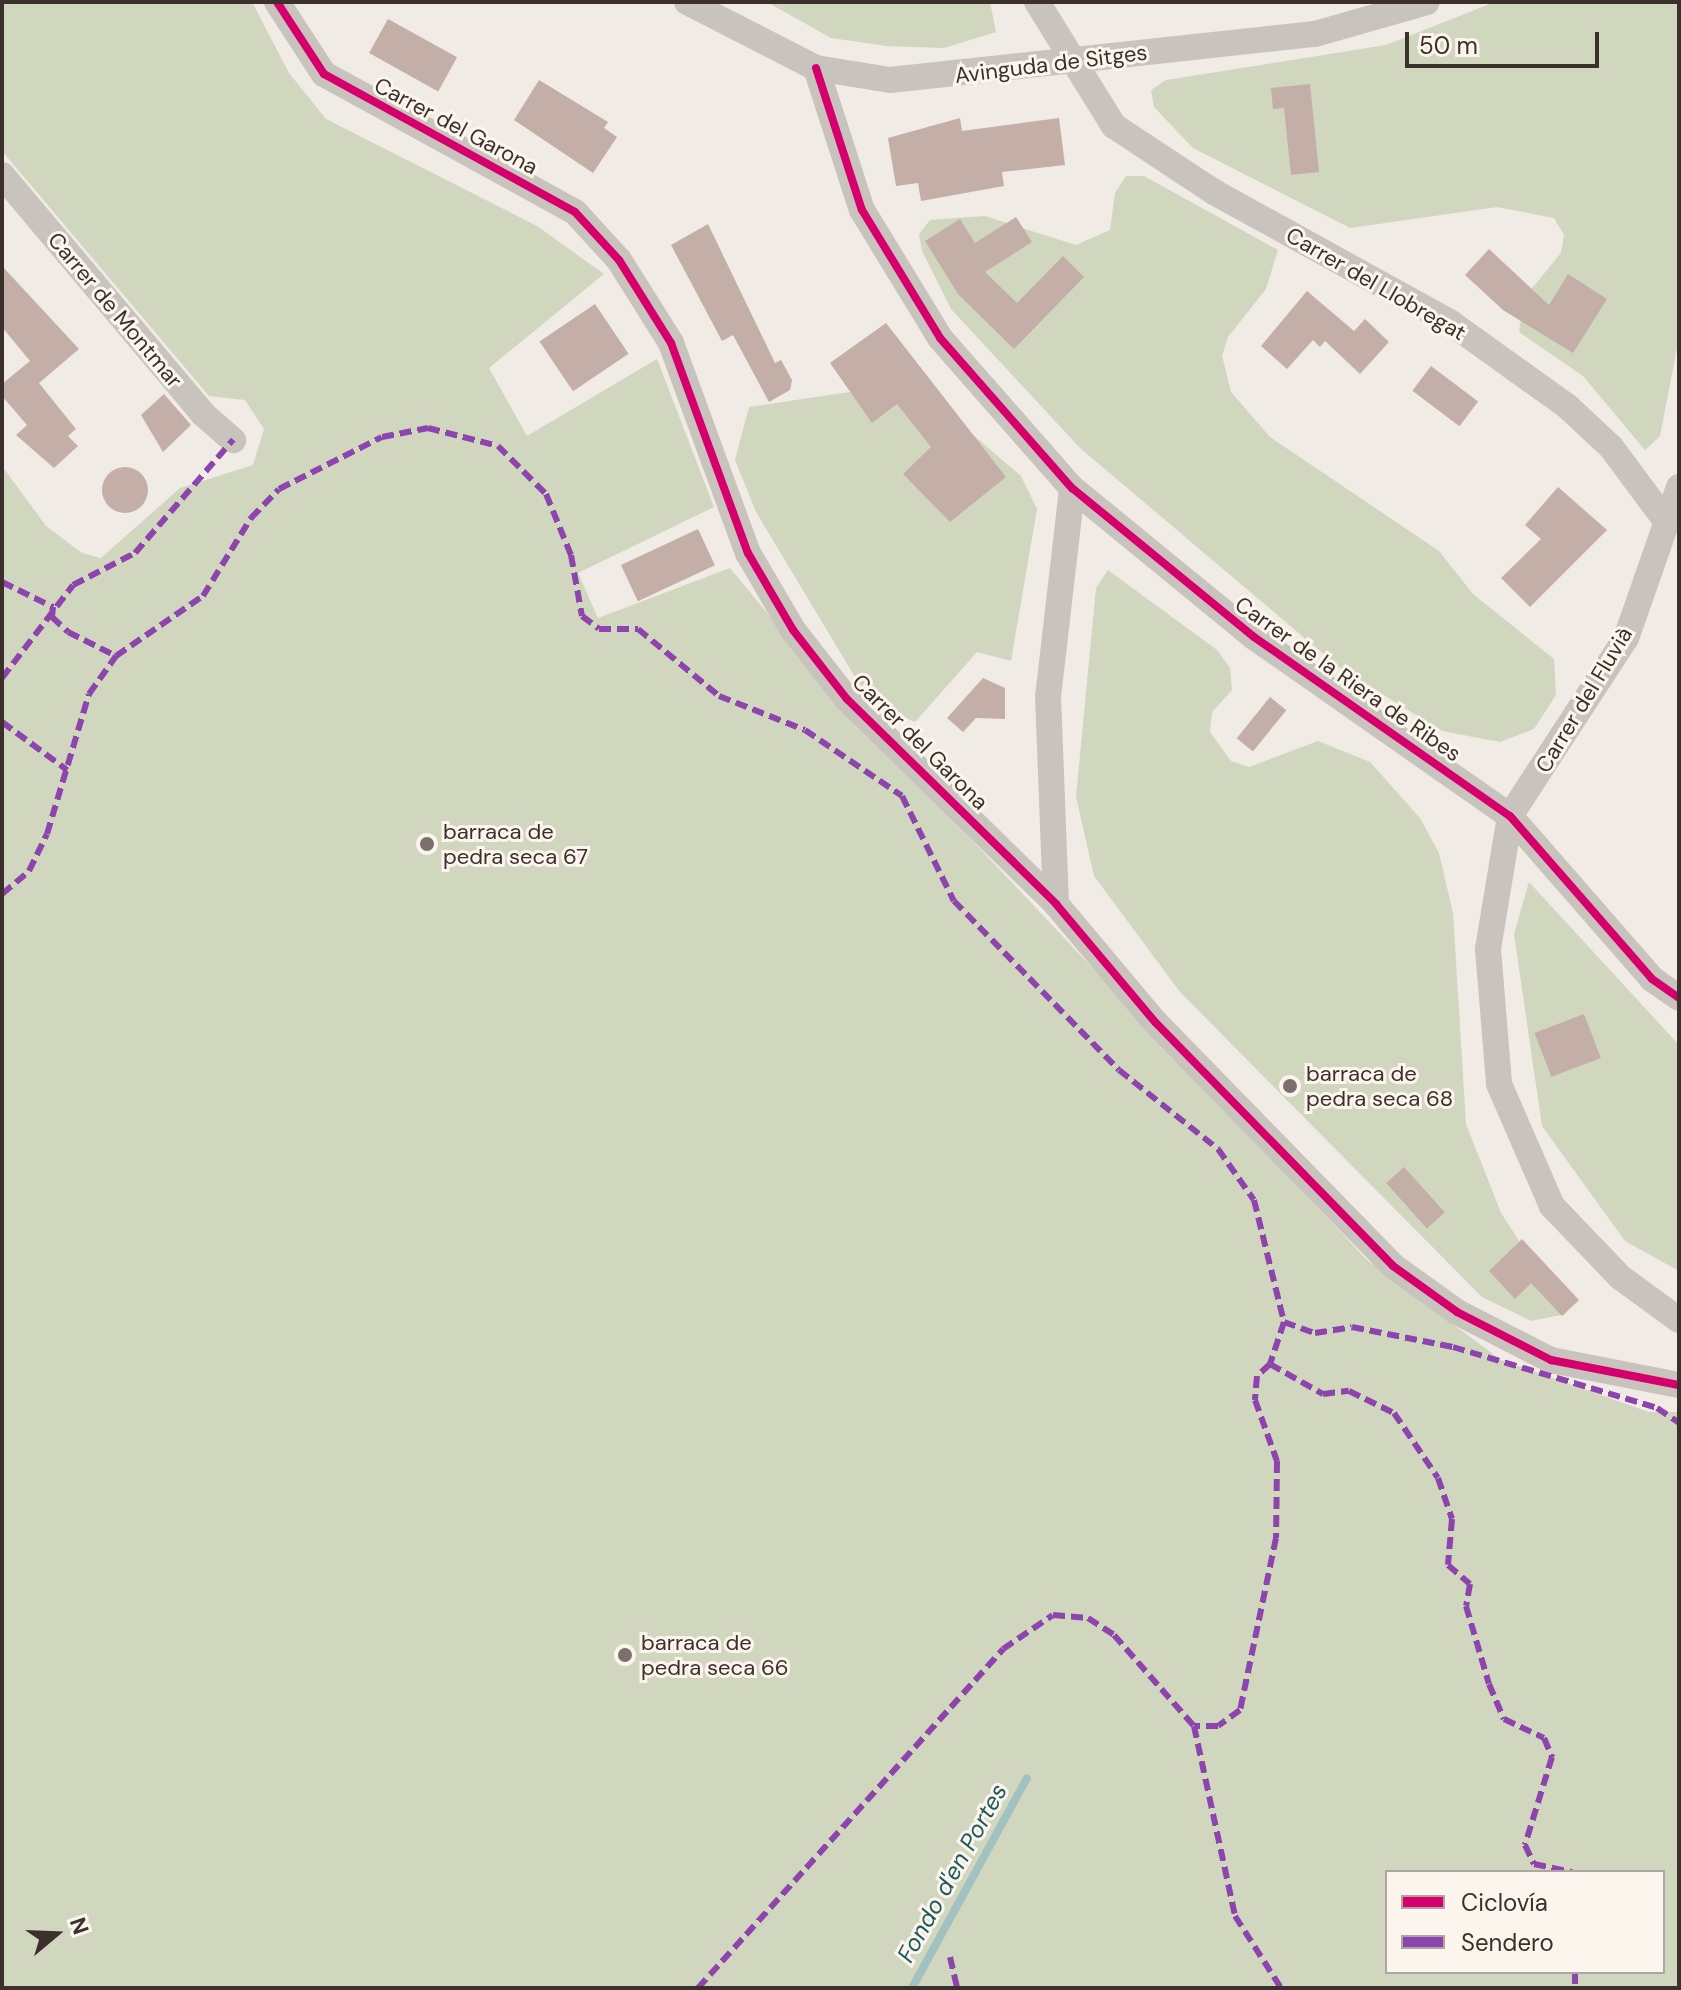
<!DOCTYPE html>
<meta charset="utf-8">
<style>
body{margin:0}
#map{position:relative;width:1681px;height:1990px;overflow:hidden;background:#f0ebe5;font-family:"DM Sans",sans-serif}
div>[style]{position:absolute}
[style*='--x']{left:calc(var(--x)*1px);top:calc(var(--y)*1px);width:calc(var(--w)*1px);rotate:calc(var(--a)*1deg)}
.green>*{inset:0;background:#d1d6bf}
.stream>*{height:8px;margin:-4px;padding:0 4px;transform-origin:4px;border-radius:4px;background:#a1c2c1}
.building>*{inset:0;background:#c3afa7;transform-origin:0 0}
.round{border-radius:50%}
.minor>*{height:26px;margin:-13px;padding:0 13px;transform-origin:13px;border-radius:13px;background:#c9c3be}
.quiet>*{height:6px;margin-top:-3px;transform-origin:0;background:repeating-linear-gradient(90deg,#8e44ad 0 12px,transparent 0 18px)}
.cycleway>*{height:8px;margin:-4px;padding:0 4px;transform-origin:4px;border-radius:4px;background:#d6006c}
.dots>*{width:22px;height:22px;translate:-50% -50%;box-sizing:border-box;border:4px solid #fbf5ee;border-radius:50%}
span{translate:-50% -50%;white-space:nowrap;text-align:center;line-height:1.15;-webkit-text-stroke:6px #fbf5ee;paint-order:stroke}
.street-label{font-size:22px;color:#3b302b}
.poi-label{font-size:22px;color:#3b302b}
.left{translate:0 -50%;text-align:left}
.water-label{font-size:24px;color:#1f5a5e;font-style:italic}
.frame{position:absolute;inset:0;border:4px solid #3b302b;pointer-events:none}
.legend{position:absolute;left:1385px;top:1870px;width:280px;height:104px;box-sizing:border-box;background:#fbf5ee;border:2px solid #aea6a0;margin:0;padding:10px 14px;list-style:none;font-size:24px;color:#3b302b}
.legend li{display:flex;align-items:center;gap:16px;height:40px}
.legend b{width:40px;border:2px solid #aea6a0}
.north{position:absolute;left:16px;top:1894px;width:80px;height:80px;-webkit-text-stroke:6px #fbf5ee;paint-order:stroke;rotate:71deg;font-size:22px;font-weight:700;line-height:32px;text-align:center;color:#3b302b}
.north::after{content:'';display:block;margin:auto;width:28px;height:36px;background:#3b302b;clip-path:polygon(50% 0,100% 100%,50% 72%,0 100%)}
.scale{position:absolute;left:1405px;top:32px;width:194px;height:36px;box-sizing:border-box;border:4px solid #3b302b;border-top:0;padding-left:10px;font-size:24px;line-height:28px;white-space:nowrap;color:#3b302b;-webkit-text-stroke:6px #fbf5ee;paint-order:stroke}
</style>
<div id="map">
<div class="green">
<div style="clip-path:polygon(evenodd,2px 2px,252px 2px,289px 73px,326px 119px,537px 226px,604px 274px,489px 368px,527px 436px,657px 359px,714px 507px,578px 573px,598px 618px,730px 568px,830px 689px,1367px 1260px,1501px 1360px,1649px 1412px,1679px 1412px,1679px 1988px,2px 1988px,2px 466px,46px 526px,82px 553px,101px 558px,180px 488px,253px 465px,264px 429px,245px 400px,209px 396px,2px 151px,2px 2px,1387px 1872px,1663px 1872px,1663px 1972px,1387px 1972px,1387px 1872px)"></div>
<div style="clip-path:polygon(767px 2px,990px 2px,996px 32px,944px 48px,886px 46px,831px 38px)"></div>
<div style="clip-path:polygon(1495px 2px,1679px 2px,1679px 338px,1660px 436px,1645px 450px,1583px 376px,1519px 332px,1524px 298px,1561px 253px,1564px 235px,1554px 218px,1497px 207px,1350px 228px,1193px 148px,1154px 107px,1151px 90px,1166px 80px,1386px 45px)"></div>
<div style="clip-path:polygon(1126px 176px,1144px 176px,1278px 250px,1266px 289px,1228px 337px,1222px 356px,1231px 392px,1270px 437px,1439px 551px,1473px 594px,1554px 659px,1556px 695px,1534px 729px,1500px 742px,1442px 731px,1340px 668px,1080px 448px,951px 309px,922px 251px,919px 234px,930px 220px,985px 216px,1076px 245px,1110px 230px,1115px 193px)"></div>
<div style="clip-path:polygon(863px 390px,965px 428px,1021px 476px,1037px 509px,1011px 661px,977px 652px,915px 722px,881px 707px,858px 682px,756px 512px,735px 460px,749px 407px)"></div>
<div style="clip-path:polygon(1108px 570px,1217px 650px,1230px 668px,1232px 690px,1212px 712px,1210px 732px,1231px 761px,1249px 767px,1318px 741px,1370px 762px,1420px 818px,1439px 853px,1453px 913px,1466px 1124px,1501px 1213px,1566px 1314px,1531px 1321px,1482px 1297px,1180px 992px,1094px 876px,1076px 797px,1096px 588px)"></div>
<div style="clip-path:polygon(1529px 882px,1679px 1045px,1679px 1271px,1625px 1241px,1542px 1126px,1514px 934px)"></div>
</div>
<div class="stream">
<div style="--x:912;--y:1988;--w:239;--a:-61.3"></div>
</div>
<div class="building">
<div style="left:388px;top:19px;width:79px;height:39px;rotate:29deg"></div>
<div style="clip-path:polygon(539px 80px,608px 122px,604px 128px,617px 137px,593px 173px,514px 120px)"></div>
<div style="clip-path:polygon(1310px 84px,1319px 172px,1291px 175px,1284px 108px,1273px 109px,1271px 88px)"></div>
<div style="clip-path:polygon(960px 118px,962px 131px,1059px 118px,1065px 165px,1002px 172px,1004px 186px,921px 201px,918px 183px,896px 186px,888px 138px)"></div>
<div style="clip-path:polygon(1016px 217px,1032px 242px,985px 272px,1017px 303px,1063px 256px,1084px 277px,1014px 349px,958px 294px,925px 241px,960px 219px,975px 243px)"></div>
<div style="clip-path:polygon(708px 224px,775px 363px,781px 360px,792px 380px,790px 390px,769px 402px,733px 335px,722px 341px,671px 245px)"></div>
<div style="clip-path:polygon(1489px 249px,1549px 305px,1568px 274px,1607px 299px,1573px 353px,1503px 310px,1465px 275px)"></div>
<div style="clip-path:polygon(2px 266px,79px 349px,39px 383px,76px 429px,68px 436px,78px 446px,54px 468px,16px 435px,27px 425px,2px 396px,2px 384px,30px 361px,2px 327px)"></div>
<div style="clip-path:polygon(1307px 291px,1354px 331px,1365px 319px,1389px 342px,1360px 374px,1325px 341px,1320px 347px,1313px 340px,1287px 369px,1261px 346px)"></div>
<div style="left:595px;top:304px;width:60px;height:67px;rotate:56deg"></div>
<div style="clip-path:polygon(886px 323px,1006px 477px,950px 522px,903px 474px,931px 447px,897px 404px,872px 423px,830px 363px)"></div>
<div style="left:1431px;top:366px;width:59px;height:31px;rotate:37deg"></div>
<div style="clip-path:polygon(164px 394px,191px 425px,163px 452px,141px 415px)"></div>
<div class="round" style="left:102px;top:467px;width:46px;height:46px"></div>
<div style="clip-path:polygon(1558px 487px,1607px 530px,1530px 607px,1501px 578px,1541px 539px,1525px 525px)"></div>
<div style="left:698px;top:529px;width:40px;height:85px;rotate:65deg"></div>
<div style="clip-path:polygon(983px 678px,1005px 688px,1005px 719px,976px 718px,963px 732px,947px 718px)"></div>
<div style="left:1270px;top:697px;width:21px;height:53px;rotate:39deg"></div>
<div style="left:1584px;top:1014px;width:47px;height:53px;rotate:69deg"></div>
<div style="left:1404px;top:1167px;width:61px;height:24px;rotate:48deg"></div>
<div style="clip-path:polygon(1522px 1239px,1579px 1300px,1562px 1316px,1531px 1283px,1515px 1299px,1489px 1271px)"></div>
</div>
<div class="minor">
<div style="--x:277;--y:2;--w:86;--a:56.9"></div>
<div style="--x:324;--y:74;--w:286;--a:28.8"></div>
<div style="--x:575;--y:212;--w:65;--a:47.5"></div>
<div style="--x:619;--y:260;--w:98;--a:57.9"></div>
<div style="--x:671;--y:343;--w:224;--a:69.9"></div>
<div style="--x:748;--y:553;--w:89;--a:59.7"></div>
<div style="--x:793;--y:630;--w:88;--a:52"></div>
<div style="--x:847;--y:699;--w:293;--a:44.4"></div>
<div style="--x:1056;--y:904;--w:155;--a:50"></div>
<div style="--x:1156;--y:1023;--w:339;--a:45.7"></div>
<div style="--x:1393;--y:1266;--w:79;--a:35.7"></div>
<div style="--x:1457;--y:1312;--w:106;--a:27.1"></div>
<div style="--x:1551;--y:1360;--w:130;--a:11.1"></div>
<div style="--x:687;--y:2;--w:145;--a:27.1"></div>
<div style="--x:816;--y:68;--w:75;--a:9.2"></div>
<div style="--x:890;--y:80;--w:427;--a:-6.2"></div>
<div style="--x:1315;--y:34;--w:116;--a:-15.9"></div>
<div style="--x:1037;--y:2;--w:146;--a:58.2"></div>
<div style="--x:1114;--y:126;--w:120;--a:33.4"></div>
<div style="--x:1214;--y:192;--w:271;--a:28.9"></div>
<div style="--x:1451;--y:323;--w:143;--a:35.6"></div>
<div style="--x:1567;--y:406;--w:60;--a:43"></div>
<div style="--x:1611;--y:447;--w:92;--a:53.4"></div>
<div style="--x:816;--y:68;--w:149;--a:72.1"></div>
<div style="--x:862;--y:210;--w:150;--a:58.6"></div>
<div style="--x:940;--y:338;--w:200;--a:48.7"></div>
<div style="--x:1072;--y:488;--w:235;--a:39.3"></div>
<div style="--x:1254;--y:637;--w:312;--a:35"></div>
<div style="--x:1510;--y:816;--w:216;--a:48.9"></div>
<div style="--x:1652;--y:979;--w:33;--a:35"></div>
<div style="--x:2;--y:175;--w:312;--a:49.9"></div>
<div style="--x:203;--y:414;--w:40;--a:41"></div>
<div style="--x:1679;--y:487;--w:160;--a:109.3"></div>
<div style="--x:1626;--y:638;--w:212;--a:123.1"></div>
<div style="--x:1510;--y:816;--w:135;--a:99.4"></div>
<div style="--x:1488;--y:949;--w:135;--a:85.3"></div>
<div style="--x:1499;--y:1084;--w:133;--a:66.5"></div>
<div style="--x:1552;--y:1206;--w:98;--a:46.2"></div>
<div style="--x:1620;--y:1277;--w:73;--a:36.1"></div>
<div style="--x:1056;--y:904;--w:207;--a:-92.2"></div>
<div style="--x:1048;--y:697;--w:210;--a:-83.4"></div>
</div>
<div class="quiet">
<div style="--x:2;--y:582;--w:57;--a:26.1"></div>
<div style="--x:53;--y:607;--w:10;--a:96"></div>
<div style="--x:52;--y:617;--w:22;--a:43"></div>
<div style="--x:68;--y:632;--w:54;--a:26.6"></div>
<div style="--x:2;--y:678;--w:117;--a:-52.6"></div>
<div style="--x:73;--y:585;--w:70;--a:-27.3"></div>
<div style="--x:135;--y:553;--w:150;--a:-49.1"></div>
<div style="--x:2;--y:722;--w:81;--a:36.4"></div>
<div style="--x:2;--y:894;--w:35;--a:-40"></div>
<div style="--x:29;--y:871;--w:41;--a:-64.1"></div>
<div style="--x:47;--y:834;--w:146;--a:-73.3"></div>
<div style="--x:89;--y:694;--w:47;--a:-54.6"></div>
<div style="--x:116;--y:656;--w:106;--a:-34.6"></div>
<div style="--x:203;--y:596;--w:92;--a:-58.4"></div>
<div style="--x:251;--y:518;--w:40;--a:-46"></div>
<div style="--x:279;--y:489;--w:115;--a:-26.8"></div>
<div style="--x:382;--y:437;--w:47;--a:-11.1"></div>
<div style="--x:428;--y:428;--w:72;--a:14.4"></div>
<div style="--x:498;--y:446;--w:68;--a:45"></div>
<div style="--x:546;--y:494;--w:66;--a:67.7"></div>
<div style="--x:571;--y:555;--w:62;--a:79.8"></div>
<div style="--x:582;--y:616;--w:21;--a:37"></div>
<div style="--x:599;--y:629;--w:39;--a:0"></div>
<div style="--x:638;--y:629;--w:105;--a:39.6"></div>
<div style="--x:719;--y:696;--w:92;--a:21.6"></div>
<div style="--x:805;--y:730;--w:117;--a:34.2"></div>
<div style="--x:902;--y:796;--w:117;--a:63.7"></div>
<div style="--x:954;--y:901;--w:236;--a:45.7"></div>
<div style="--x:1119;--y:1070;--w:127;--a:38.6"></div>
<div style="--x:1218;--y:1149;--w:62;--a:54.8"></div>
<div style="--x:1254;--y:1200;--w:126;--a:76.2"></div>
<div style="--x:1284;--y:1322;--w:44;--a:108.4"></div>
<div style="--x:1270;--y:1364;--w:18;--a:137"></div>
<div style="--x:1257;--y:1376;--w:24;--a:95"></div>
<div style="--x:1255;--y:1400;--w:65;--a:70.2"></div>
<div style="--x:1277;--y:1461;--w:77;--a:90.7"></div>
<div style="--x:1276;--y:1538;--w:176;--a:101.8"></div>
<div style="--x:1240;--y:1710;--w:27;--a:144"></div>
<div style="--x:1218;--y:1726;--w:24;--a:180"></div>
<div style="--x:1284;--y:1322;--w:33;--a:20"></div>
<div style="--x:1315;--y:1333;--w:37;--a:-9"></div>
<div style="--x:1352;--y:1327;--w:103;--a:11.2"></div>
<div style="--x:1453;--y:1347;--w:213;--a:16.6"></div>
<div style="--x:1657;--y:1408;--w:27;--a:34"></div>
<div style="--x:1270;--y:1364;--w:61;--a:29.5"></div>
<div style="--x:1323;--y:1394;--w:26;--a:-7"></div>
<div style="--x:1349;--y:1391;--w:50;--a:26.1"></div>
<div style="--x:1394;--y:1413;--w:78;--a:55.9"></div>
<div style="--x:1438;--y:1478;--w:43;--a:71.1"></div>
<div style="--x:1452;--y:1519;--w:46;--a:95"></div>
<div style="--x:1448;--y:1565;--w:29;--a:41"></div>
<div style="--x:1470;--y:1584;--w:22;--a:100"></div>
<div style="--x:1466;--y:1606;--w:81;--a:73.6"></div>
<div style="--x:1489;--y:1684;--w:38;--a:67"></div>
<div style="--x:1504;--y:1719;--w:44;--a:25.4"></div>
<div style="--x:1544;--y:1738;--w:21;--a:67"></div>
<div style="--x:1552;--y:1757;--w:92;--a:107.1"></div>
<div style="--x:1525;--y:1845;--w:21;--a:65"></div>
<div style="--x:1534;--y:1864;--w:39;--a:12"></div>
<div style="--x:950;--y:1957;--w:32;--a:77"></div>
<div style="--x:1575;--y:1972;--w:16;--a:90"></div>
<div style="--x:698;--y:1988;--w:456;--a:-48"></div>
<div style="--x:1003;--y:1649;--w:60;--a:-34.2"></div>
<div style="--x:1053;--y:1615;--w:35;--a:5"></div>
<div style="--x:1088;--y:1618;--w:31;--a:33"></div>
<div style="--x:1114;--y:1635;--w:121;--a:48.7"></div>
<div style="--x:1194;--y:1726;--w:194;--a:77.8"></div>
<div style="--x:1235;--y:1916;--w:85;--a:57.4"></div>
</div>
<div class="cycleway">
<div style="--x:277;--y:2;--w:86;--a:56.9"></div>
<div style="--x:324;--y:74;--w:286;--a:28.8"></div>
<div style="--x:575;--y:212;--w:65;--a:47.5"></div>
<div style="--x:619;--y:260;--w:98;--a:57.9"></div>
<div style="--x:671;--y:343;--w:224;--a:69.9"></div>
<div style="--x:748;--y:553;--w:89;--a:59.7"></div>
<div style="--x:793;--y:630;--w:88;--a:52"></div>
<div style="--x:847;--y:699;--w:293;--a:44.4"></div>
<div style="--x:1056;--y:904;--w:155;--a:50"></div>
<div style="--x:1156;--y:1023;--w:339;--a:45.7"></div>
<div style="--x:1393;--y:1266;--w:79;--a:35.7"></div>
<div style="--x:1457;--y:1312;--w:106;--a:27.1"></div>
<div style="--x:1551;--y:1360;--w:130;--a:11.1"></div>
<div style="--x:816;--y:68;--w:149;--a:72.1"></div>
<div style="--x:862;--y:210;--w:150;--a:58.6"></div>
<div style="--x:940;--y:338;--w:200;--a:48.7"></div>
<div style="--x:1072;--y:488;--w:235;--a:39.3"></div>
<div style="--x:1254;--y:637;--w:312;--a:35"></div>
<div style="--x:1510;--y:816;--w:216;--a:48.9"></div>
<div style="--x:1652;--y:979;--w:33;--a:35"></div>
</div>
<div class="dots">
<div style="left:427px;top:844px;background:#7a716c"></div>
<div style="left:1290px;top:1086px;background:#7a716c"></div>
<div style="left:625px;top:1655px;background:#7a716c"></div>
</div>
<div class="street-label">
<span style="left:1051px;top:64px;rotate:-7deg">Avinguda de Sitges</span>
<span style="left:456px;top:126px;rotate:28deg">Carrer del Garona</span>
<span style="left:1376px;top:284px;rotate:30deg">Carrer del Llobregat</span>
<span style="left:115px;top:310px;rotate:50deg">Carrer de Montmar</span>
<span style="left:1348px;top:679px;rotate:35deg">Carrer de la Riera de Ribes</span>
<span style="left:1584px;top:700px;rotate:-59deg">Carrer del Fluvià</span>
<span style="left:920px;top:742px;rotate:45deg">Carrer del Garona</span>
</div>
<div class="poi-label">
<span class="left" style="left:443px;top:844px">barraca de<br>pedra seca 67</span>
<span class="left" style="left:1306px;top:1086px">barraca de<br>pedra seca 68</span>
<span class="left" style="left:641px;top:1655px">barraca de<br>pedra seca 66</span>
</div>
<div class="water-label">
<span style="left:952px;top:1873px;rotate:-61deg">Fondo d'en Portes</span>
</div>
<div class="frame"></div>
<ul class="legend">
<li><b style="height:10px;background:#d6006c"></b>Ciclovía</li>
<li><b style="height:10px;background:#8e44ad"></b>Sendero</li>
</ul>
<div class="north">N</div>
<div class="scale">50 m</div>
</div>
